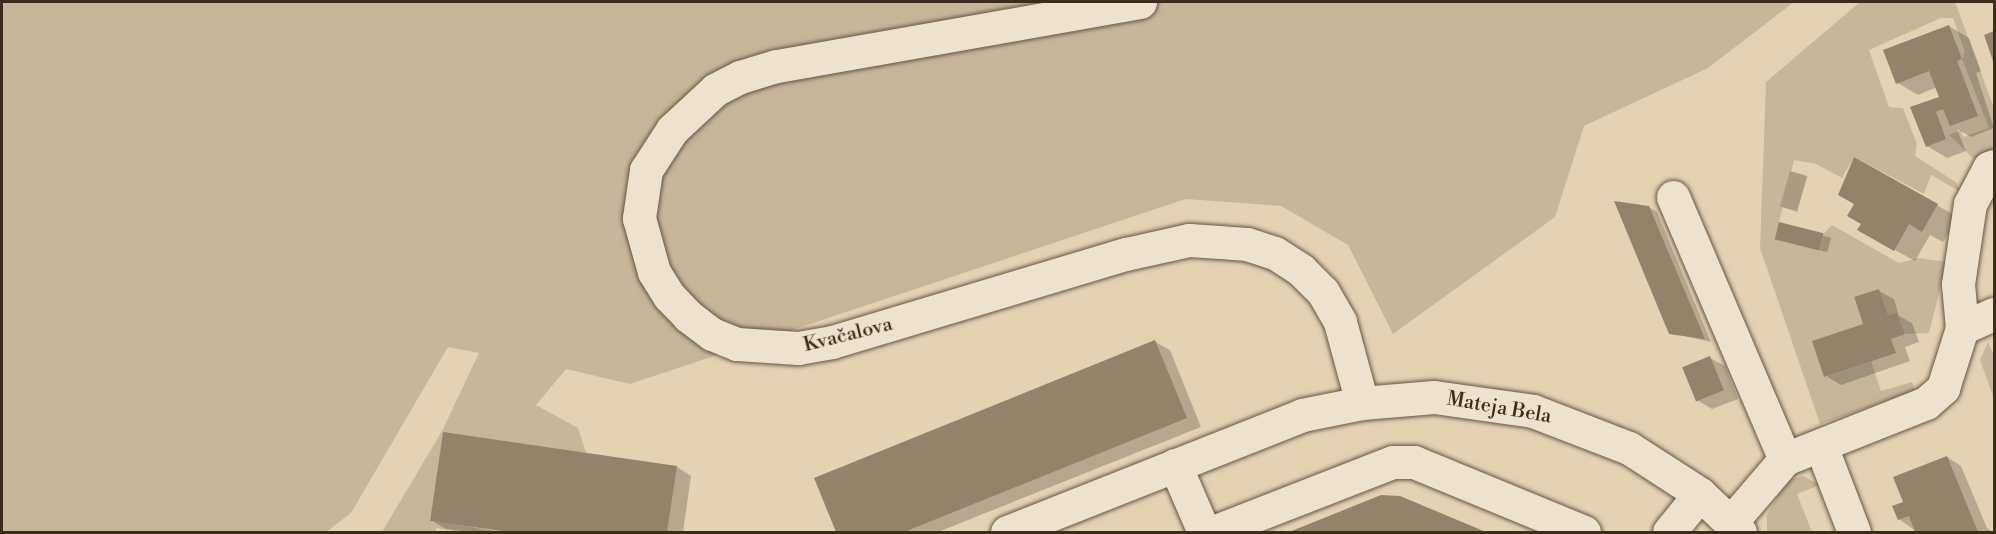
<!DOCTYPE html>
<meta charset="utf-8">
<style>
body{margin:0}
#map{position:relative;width:1996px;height:534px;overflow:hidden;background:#e4d3b3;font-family:"Libre Bodoni",serif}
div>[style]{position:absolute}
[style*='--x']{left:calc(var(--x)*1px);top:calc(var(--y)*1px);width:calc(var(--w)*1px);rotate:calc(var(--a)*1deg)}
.green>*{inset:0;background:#c7b79a}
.water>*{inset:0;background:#ab9b80;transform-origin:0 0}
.shadow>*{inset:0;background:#0003;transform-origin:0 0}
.building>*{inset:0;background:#93836b;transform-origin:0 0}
.roads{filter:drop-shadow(0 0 2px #655643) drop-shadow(0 0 2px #655643)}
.minor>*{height:33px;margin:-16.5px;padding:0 16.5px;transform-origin:16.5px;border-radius:16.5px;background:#ede2ce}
span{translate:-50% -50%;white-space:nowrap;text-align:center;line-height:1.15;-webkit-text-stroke:6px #ede2ce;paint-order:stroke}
.street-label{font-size:20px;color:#3b2d1e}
.frame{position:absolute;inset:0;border:3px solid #3b2d1e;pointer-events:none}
</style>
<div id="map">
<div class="green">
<div style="clip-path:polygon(2px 2px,1794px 2px,1708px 68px,1584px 126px,1555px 217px,1393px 334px,1348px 245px,1281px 206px,1186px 199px,630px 384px,566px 369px,536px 405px,578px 428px,586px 453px,443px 433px,430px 521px,509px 532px,459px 532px,437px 528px,435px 532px,382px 532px,442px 431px,479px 353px,448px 347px,351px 513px,326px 532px,2px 532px)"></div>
<div style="clip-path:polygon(1860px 2px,1955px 2px,1994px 108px,1994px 147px,1978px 163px,1949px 135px,1961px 130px,1963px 137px,1989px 128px,1962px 59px,1965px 52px,1953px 18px,1941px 18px,1869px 50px,1889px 107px,1903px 108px,1917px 144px,1915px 156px,1957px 183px,1962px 193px,1931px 175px,1924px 194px,1854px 157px,1842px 178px,1816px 164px,1794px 160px,1775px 239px,1820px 250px,1824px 233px,1832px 225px,1899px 263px,1918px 258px,1947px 262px,1929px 333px,1905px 334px,1897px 313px,1888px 315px,1879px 289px,1854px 298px,1863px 324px,1813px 341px,1825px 377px,1871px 361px,1881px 391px,1912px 382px,1915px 391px,1820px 424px,1760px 248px,1766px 82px)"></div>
<div style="clip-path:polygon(1988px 342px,1994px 355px,1994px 399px,1980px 360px)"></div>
<div style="clip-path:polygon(1803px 476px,1820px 485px,1797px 494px,1812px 532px,1767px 532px,1767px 515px,1779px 494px,1790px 480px)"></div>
</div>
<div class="water">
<div style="left:1790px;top:171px;width:18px;height:37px;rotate:16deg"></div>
</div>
<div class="shadow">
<div style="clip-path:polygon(1949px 26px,1969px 38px,1981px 71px,1976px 73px,1994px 128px,1971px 137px,1957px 129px,1966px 151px,1947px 158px,1927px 146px,1912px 108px,1941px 97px,1937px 87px,1918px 95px,1898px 83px)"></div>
<div style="clip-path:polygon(1855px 159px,1958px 217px,1943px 242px,1930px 235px,1915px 261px,1859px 230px,1863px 223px,1856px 204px)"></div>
<div style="clip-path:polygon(1649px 207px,1657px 212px,1711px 342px,1670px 333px)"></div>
<div style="left:1780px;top:224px;width:53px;height:15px;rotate:15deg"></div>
<div style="clip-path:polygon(1879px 291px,1894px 299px,1899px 316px,1912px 323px,1919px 342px,1905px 347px,1910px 361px,1841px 385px,1826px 376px,1865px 325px)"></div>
<div style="clip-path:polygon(1155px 342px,1170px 350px,1201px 427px,938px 532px,837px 532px,816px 479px)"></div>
<div style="clip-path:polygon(1710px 358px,1725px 366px,1738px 399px,1712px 409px,1697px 400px)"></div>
<div style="clip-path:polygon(1947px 457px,1961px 466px,1987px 528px,1993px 532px,1917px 532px,1899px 519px,1904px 502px)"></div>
<div style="clip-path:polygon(677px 467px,691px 476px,683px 532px,519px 532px,445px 522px,498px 532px,471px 532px,446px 529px,431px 520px)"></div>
<div style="clip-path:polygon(1381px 497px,1400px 497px,1482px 532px,1294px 532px)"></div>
</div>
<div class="building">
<div style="clip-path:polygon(1949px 25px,1962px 59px,1957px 61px,1978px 116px,1950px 126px,1943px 109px,1936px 112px,1946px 139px,1926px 147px,1910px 107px,1939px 97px,1929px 71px,1896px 84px,1883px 50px)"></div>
<div style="clip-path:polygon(1994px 31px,1994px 64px,1984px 35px)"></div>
<div style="clip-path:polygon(1854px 157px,1938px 204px,1922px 232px,1909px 224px,1894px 251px,1857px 230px,1861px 224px,1847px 216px,1854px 204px,1838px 195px)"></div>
<div style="clip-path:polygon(1614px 201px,1649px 206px,1705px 339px,1669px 334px)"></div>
<div style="left:1779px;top:222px;width:46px;height:18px;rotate:14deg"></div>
<div style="clip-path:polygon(1879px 289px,1888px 315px,1897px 313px,1905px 334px,1891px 339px,1896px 353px,1824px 377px,1812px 341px,1863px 324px,1854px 297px)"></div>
<div style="clip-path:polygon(1155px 340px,1187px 418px,904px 532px,836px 532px,814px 478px)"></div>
<div style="left:1710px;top:356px;width:37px;height:30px;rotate:68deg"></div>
<div style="clip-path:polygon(443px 432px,677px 466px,667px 532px,509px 532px,430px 521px)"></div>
<div style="clip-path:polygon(1947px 456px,1978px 532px,1915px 532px,1909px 516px,1898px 520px,1892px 506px,1903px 502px,1893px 477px)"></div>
<div style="clip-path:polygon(1381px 495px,1400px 496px,1486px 532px,1289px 532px)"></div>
</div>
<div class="roads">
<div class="minor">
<div style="--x:1140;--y:2;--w:370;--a:170"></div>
<div style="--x:776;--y:66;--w:38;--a:163"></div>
<div style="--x:740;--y:77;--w:28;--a:153"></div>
<div style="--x:715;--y:90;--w:59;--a:137.1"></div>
<div style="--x:672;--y:130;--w:48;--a:123"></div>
<div style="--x:646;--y:170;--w:49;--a:98.3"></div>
<div style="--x:639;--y:218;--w:56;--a:74.5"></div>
<div style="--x:654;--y:272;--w:28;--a:58"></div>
<div style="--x:669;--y:296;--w:28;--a:46"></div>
<div style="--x:688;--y:316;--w:30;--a:37"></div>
<div style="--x:712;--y:334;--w:27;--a:22"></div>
<div style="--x:737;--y:344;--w:61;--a:3.8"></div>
<div style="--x:798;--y:348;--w:35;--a:-10"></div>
<div style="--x:832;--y:342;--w:307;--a:-16.7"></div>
<div style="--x:1126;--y:254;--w:65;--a:-12.5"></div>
<div style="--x:1189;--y:240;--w:58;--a:3.9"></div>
<div style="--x:1247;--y:244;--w:29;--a:18"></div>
<div style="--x:1275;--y:253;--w:31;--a:33"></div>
<div style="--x:1301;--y:270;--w:31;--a:45"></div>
<div style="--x:1323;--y:292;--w:34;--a:60"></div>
<div style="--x:1340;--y:322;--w:84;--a:74.8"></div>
<div style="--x:1673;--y:197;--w:285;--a:66.9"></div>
<div style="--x:1962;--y:328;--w:35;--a:-24"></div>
<div style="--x:1821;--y:446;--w:92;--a:69"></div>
<div style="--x:1175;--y:465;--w:73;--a:66.6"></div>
<div style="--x:1731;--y:522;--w:83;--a:-49.4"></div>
<div style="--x:1785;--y:459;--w:152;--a:-21.7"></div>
<div style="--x:1926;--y:403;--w:23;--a:-41"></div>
<div style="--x:1943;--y:388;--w:63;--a:-72.4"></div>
<div style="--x:1962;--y:328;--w:44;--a:-95.2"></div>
<div style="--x:1958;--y:284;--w:81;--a:-81.5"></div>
<div style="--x:1970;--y:204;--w:41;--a:-62.2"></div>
<div style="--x:1989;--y:168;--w:5;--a:-22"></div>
<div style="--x:1007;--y:532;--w:317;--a:-21.6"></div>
<div style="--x:1302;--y:415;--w:61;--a:-11.3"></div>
<div style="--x:1362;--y:403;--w:72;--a:-4.8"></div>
<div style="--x:1434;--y:397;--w:100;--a:8"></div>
<div style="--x:1533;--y:411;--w:103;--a:21.1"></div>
<div style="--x:1629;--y:448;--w:85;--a:32.9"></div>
<div style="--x:1700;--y:494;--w:55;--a:43.5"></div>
<div style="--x:1213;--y:532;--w:193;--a:-21.3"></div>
<div style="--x:1393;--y:462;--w:21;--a:0"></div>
<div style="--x:1414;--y:462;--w:184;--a:22.4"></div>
<div style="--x:1669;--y:532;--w:49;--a:-50.8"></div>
</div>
</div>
<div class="street-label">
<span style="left:848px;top:335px;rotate:-14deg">Kvačalova</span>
<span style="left:1499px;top:408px;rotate:10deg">Mateja Bela</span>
</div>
<div class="frame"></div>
</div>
